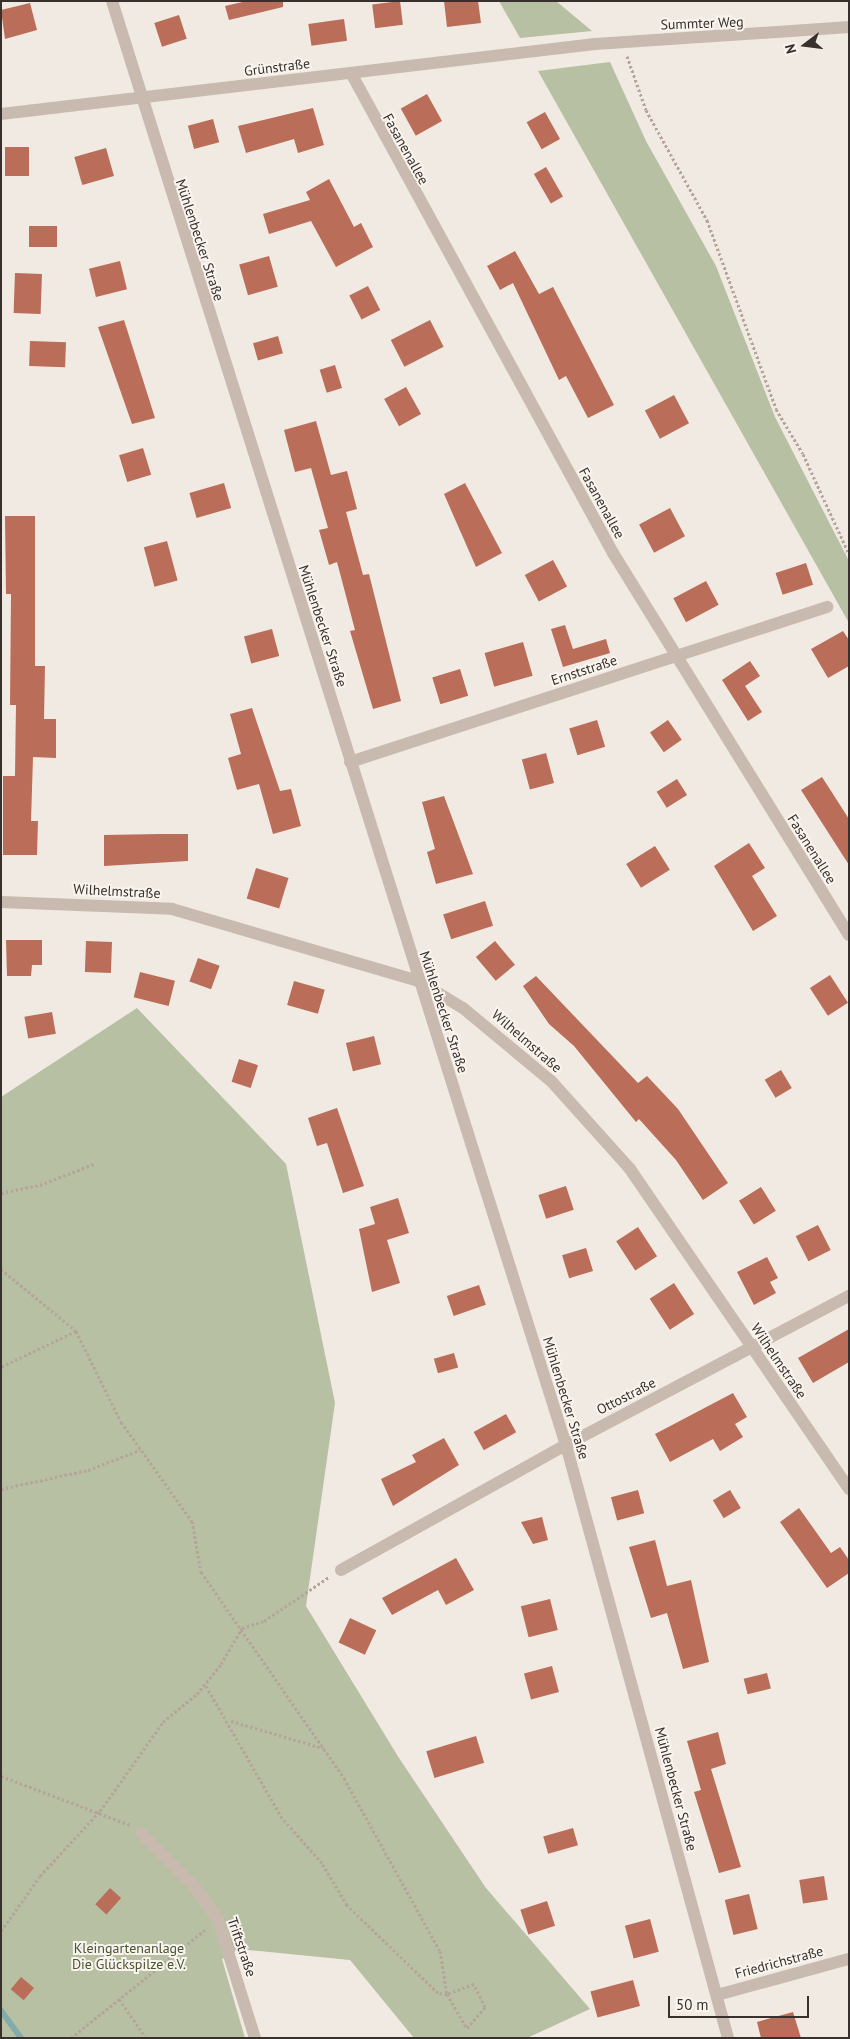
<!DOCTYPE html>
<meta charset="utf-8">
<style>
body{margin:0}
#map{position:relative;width:850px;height:2039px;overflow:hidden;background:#f1eae2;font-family:"PT Sans",sans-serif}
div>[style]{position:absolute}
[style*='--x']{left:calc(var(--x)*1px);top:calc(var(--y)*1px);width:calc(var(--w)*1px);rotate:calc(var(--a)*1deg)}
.green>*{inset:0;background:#b7c0a3}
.stream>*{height:5.5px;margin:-2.75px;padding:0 2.75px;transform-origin:2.75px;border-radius:2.75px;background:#84abac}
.building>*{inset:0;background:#ba6d58;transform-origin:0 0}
.path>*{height:3px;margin-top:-1.5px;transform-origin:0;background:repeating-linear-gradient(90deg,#b5a499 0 2.5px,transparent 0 5px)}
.minor>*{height:12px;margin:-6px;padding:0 6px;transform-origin:6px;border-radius:6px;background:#c9baaf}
span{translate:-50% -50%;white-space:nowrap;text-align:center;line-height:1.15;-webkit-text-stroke:4px #f9f4ee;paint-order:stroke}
.street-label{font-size:14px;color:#38302c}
.park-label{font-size:14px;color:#495432}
.frame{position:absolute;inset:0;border:2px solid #38302c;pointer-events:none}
.north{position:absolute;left:780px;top:20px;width:50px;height:50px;-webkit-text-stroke:4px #f9f4ee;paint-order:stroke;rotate:255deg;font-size:14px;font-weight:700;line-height:20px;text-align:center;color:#38302c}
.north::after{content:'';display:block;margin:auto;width:18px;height:22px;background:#38302c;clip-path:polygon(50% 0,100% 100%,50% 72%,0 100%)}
.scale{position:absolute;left:668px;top:1996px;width:141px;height:22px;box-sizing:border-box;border:2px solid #38302c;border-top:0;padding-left:6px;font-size:15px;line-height:18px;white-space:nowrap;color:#38302c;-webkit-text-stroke:4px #f9f4ee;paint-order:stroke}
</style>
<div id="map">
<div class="green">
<div style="clip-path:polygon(499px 1px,556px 1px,592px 31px,520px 38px)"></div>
<div style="clip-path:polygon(610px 62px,646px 141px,716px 266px,775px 417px,849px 561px,849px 623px,538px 71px)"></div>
<div style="clip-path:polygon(137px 1008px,286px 1164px,335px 1403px,306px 1606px,399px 1758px,486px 1888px,590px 2009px,527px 2038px,414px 2038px,350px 1960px,239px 1949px,222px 1959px,245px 2038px,1px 2038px,1px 1097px)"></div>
</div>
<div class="stream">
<div style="--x:1;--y:2010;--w:34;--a:54"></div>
</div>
<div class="building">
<div style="clip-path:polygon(247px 1px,283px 1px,283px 7px,229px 20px,225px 6px)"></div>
<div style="left:400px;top:1px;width:24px;height:28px;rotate:83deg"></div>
<div style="clip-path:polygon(444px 1px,478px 1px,481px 23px,447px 27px)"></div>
<div style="clip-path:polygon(30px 3px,37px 30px,5px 39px,1px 10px)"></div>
<div style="left:179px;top:15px;width:25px;height:26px;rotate:72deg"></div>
<div style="left:344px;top:19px;width:22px;height:36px;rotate:82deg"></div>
<div style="left:427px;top:94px;width:31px;height:30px;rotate:61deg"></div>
<div style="clip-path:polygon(313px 108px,324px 145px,298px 153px,294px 139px,246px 153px,238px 126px)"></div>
<div style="left:545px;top:112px;width:31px;height:21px;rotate:61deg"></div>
<div style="left:213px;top:119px;width:24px;height:26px;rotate:75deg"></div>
<div style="left:5px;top:147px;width:24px;height:29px"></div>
<div style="left:106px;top:148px;width:29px;height:33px;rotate:74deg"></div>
<div style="left:546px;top:167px;width:34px;height:14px;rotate:60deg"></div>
<div style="clip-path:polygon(329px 179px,354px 227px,361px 223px,373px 247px,336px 267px,311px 221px,269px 234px,263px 214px,310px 200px,306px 192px)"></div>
<div style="left:29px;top:226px;width:28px;height:21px"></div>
<div style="clip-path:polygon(515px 251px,539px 294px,553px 287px,614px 405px,588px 418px,566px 376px,559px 380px,513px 283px,500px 290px,487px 266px)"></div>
<div style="left:269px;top:256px;width:32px;height:31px;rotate:74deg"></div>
<div style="left:120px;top:261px;width:29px;height:32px;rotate:76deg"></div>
<div style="left:15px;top:273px;width:27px;height:40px;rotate:2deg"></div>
<div style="left:368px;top:286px;width:27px;height:21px;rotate:63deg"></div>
<div style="clip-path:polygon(124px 320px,155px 418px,132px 424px,98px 327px)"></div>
<div style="left:430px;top:320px;width:30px;height:44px;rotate:63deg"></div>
<div style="left:278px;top:336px;width:18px;height:26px;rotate:74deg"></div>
<div style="left:30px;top:341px;width:36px;height:25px;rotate:2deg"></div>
<div style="left:335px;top:365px;width:24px;height:16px;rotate:73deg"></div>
<div style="left:406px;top:387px;width:31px;height:25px;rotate:61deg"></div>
<div style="left:674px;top:395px;width:32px;height:33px;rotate:62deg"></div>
<div style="clip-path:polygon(316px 421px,331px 475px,347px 471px,357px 509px,346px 512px,363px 575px,369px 574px,401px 701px,373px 709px,350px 631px,355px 630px,337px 562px,329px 565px,319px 530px,328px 528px,311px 468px,295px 472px,284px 430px)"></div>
<div style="left:143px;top:448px;width:28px;height:25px;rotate:73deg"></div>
<div style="left:224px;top:483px;width:26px;height:36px;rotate:74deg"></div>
<div style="clip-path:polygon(465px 483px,502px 553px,476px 567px,444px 494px)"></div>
<div style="left:670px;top:508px;width:32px;height:35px;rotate:62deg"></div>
<div style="clip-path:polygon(5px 516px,35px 516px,35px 666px,45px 666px,44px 719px,56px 719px,56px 758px,33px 757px,31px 821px,38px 821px,37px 855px,3px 855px,3px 776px,15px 776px,16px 705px,10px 705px,11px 594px,6px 594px)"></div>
<div style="left:167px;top:541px;width:41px;height:24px;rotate:75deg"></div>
<div style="left:553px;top:560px;width:30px;height:32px;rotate:62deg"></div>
<div style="left:806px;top:563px;width:23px;height:32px;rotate:72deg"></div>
<div style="left:706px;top:581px;width:27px;height:37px;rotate:62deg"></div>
<div style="clip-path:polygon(565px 625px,573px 649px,606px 639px,610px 653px,563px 667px,551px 629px)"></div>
<div style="left:272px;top:629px;width:28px;height:29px;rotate:75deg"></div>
<div style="clip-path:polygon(843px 631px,849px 640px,849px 666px,828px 678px,811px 649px)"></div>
<div style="left:523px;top:642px;width:35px;height:40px;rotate:74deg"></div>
<div style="clip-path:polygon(750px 661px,760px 676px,745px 686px,762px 712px,748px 721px,722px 680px)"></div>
<div style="left:460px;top:669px;width:28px;height:29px;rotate:73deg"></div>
<div style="clip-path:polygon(252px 708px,280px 791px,291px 789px,301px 826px,273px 834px,259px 784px,237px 790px,228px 758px,241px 754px,230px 714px)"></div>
<div style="left:597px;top:720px;width:28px;height:29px;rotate:73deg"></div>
<div style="left:668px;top:720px;width:24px;height:22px;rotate:55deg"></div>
<div style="left:546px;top:753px;width:31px;height:25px;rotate:75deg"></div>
<div style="clip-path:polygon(822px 777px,849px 819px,849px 865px,801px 790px)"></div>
<div style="left:677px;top:779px;width:19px;height:24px;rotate:58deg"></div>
<div style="clip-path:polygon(444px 796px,473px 874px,436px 884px,427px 852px,435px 849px,422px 802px)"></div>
<div style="clip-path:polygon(160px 834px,188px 834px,188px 861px,104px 866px,104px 835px)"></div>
<div style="clip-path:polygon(749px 843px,765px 868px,752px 876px,777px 916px,753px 931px,714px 866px)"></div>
<div style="left:655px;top:846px;width:28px;height:34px;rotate:58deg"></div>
<div style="left:256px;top:868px;width:34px;height:32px;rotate:17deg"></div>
<div style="left:485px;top:901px;width:26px;height:44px;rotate:72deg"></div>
<div style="clip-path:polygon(6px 940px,42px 940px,42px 965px,32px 965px,31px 976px,7px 976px)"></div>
<div style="left:86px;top:941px;width:26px;height:31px;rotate:2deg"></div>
<div style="left:495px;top:941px;width:31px;height:25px;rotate:50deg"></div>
<div style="left:198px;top:958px;width:23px;height:25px;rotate:20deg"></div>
<div style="left:140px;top:972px;width:36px;height:26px;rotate:14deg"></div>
<div style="left:830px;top:975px;width:33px;height:24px;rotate:57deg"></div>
<div style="clip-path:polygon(536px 976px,638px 1083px,647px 1076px,678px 1109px,728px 1183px,703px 1200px,676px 1160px,639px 1119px,636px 1122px,574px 1046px,549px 1024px,523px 986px)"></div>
<div style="left:294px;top:981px;width:32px;height:25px;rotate:16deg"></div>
<div style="left:52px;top:1012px;width:22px;height:28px;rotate:80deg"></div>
<div style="left:374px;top:1036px;width:29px;height:29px;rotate:76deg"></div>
<div style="left:239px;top:1059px;width:20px;height:24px;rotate:18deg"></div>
<div style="left:781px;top:1070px;width:21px;height:19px;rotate:59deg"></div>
<div style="clip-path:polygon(337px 1108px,364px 1186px,343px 1193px,327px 1143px,317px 1146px,308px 1118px)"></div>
<div style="left:566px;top:1186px;width:25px;height:29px;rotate:72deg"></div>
<div style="left:761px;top:1187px;width:28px;height:26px;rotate:58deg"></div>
<div style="clip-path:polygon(398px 1198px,409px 1233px,387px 1240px,400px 1283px,372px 1292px,359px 1229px,375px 1224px,370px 1207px)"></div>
<div style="left:818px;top:1225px;width:28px;height:25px;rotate:63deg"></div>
<div style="left:638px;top:1227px;width:35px;height:26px;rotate:57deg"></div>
<div style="left:586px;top:1248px;width:24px;height:25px;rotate:73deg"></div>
<div style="clip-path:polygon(767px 1257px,778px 1278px,770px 1282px,776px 1293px,754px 1305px,737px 1272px)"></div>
<div style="left:674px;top:1283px;width:37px;height:29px;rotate:57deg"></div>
<div style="left:479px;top:1285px;width:21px;height:34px;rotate:71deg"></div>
<div style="clip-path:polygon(849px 1329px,849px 1362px,813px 1383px,798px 1358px)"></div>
<div style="left:454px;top:1353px;width:15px;height:21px;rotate:74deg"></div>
<div style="clip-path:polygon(733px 1393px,747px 1417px,735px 1424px,743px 1437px,720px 1451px,713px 1439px,670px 1462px,655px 1434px)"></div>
<div style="left:506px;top:1414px;width:21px;height:37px;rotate:61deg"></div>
<div style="clip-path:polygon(444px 1438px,459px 1465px,393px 1506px,381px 1479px,416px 1462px,412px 1455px)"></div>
<div style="left:638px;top:1490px;width:24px;height:28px;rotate:75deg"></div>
<div style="left:730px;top:1490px;width:21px;height:20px;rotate:59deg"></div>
<div style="clip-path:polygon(799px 1508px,831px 1553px,840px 1547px,849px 1560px,849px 1573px,827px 1588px,780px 1522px)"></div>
<div style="clip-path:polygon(542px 1517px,548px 1540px,533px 1544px,521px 1522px)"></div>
<div style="clip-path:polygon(655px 1540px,667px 1586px,691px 1580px,709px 1662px,683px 1669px,667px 1613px,651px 1618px,629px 1547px)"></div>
<div style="clip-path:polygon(456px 1558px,474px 1590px,446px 1605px,438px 1590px,392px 1615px,382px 1598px)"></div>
<div style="left:550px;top:1599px;width:32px;height:30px;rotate:76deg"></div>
<div style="left:350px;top:1618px;width:29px;height:27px;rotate:25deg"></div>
<div style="left:552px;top:1666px;width:27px;height:29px;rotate:75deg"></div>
<div style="left:767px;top:1673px;width:16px;height:24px;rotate:76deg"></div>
<div style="clip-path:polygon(718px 1732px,726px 1764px,711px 1769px,741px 1867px,719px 1873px,694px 1792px,701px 1790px,687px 1741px)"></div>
<div style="left:476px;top:1736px;width:28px;height:52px;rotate:73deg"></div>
<div style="left:573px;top:1828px;width:18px;height:31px;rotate:74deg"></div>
<div style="left:824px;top:1876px;width:24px;height:25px;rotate:81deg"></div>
<div style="left:110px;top:1888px;width:15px;height:22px;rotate:42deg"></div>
<div style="left:749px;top:1894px;width:36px;height:25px;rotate:76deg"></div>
<div style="left:547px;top:1901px;width:26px;height:28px;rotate:72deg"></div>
<div style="left:650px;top:1919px;width:34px;height:26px;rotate:75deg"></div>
<div style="left:21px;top:1977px;width:17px;height:16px;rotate:40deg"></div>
<div style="left:633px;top:1980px;width:27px;height:44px;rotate:75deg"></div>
<div style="clip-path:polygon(793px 2012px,801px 2038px,761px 2038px,757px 2022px)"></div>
</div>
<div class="path">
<div style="--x:627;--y:56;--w:57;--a:70.6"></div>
<div style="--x:646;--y:110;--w:126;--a:61"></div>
<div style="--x:707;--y:220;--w:201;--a:69.9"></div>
<div style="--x:776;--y:409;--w:52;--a:59"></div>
<div style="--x:803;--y:454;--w:110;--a:65.3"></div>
<div style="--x:1;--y:1193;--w:40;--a:-12"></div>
<div style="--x:40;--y:1185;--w:60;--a:-21.4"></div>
<div style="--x:1;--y:1269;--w:97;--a:39.6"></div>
<div style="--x:76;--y:1331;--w:83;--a:154.4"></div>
<div style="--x:76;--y:1331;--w:102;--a:63.7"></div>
<div style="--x:121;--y:1422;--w:122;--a:54.4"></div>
<div style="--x:192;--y:1521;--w:52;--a:80"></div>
<div style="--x:201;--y:1572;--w:251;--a:55.2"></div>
<div style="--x:344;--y:1778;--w:198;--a:61"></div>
<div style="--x:440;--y:1951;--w:44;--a:80.8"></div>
<div style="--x:447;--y:1994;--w:39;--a:60"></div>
<div style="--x:467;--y:2028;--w:28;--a:-49"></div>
<div style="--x:485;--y:2007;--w:25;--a:-116"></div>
<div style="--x:474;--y:1984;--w:29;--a:160"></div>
<div style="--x:447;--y:1994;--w:9;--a:-174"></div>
<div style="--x:438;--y:1993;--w:127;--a:-136"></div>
<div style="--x:347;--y:1905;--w:49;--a:-120.8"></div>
<div style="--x:322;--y:1863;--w:60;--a:-131.6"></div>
<div style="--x:282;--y:1818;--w:155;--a:-119.9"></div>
<div style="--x:1;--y:1489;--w:89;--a:-12.3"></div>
<div style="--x:88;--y:1470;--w:56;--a:-21"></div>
<div style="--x:231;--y:1721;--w:96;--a:16.4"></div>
<div style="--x:1;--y:1776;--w:138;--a:20.8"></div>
<div style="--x:1;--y:1931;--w:67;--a:-54.7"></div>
<div style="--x:40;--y:1876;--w:88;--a:-47.3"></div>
<div style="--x:100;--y:1811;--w:109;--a:-54.7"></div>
<div style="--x:163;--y:1722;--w:44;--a:-39.5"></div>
<div style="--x:197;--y:1694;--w:38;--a:-51"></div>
<div style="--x:221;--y:1664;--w:42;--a:-59.7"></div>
<div style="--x:242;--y:1628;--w:23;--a:-18"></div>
<div style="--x:264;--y:1621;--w:78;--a:-34.1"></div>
<div style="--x:119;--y:1999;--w:47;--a:55.3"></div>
<div style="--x:71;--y:2038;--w:172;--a:-38.9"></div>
</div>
<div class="minor">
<div style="--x:112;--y:1;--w:1514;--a:72.55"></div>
<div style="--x:566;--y:1445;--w:615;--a:74.72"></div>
<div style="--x:351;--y:73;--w:547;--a:61.37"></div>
<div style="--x:613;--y:553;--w:449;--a:58.3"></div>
<div style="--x:1;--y:114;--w:598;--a:-6.72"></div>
<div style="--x:595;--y:44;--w:255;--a:-3.8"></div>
<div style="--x:350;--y:762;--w:502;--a:-18"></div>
<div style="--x:1;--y:902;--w:171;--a:2.3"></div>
<div style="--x:172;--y:909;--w:256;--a:16.3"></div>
<div style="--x:418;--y:981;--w:52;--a:31"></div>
<div style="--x:463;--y:1008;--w:116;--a:39.7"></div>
<div style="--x:552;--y:1082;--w:117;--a:48.1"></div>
<div style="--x:630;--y:1169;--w:388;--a:55.6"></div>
<div style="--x:341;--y:1570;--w:257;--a:-29.1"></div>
<div style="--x:566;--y:1445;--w:320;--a:-27.8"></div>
<div style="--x:141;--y:1833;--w:75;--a:45"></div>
<div style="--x:194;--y:1886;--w:42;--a:54.8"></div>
<div style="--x:218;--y:1920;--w:124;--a:72.6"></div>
<div style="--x:717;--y:1995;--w:137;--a:-15.3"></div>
</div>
<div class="street-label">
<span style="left:702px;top:23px;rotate:-2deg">Summter Weg</span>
<span style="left:277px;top:67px;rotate:-7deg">Grünstraße</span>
<span style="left:406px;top:149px;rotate:61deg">Fasanenallee</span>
<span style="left:200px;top:240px;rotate:72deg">Mühlenbecker Straße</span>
<span style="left:602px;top:503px;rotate:61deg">Fasanenallee</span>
<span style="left:323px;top:626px;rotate:72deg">Mühlenbecker Straße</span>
<span style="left:584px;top:670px;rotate:-18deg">Ernststraße</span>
<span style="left:812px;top:849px;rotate:58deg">Fasanenallee</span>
<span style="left:117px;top:891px;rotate:3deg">Wilhelmstraße</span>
<span style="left:444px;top:1012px;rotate:72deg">Mühlenbecker Straße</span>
<span style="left:527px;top:1041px;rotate:41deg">Wilhelmstraße</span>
<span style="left:779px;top:1361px;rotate:56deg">Wilhelmstraße</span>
<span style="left:626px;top:1396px;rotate:-27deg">Ottostraße</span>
<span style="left:566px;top:1398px;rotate:73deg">Mühlenbecker Straße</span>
<span style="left:676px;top:1789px;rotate:75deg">Mühlenbecker Straße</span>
<span style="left:242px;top:1947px;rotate:71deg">Triftstraße</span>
<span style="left:779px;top:1962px;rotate:-15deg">Friedrichstraße</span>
</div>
<div class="park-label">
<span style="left:129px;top:1956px">Kleingartenanlage<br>Die Glückspilze e.V.</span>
</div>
<div class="frame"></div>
<div class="north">N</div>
<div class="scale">50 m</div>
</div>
